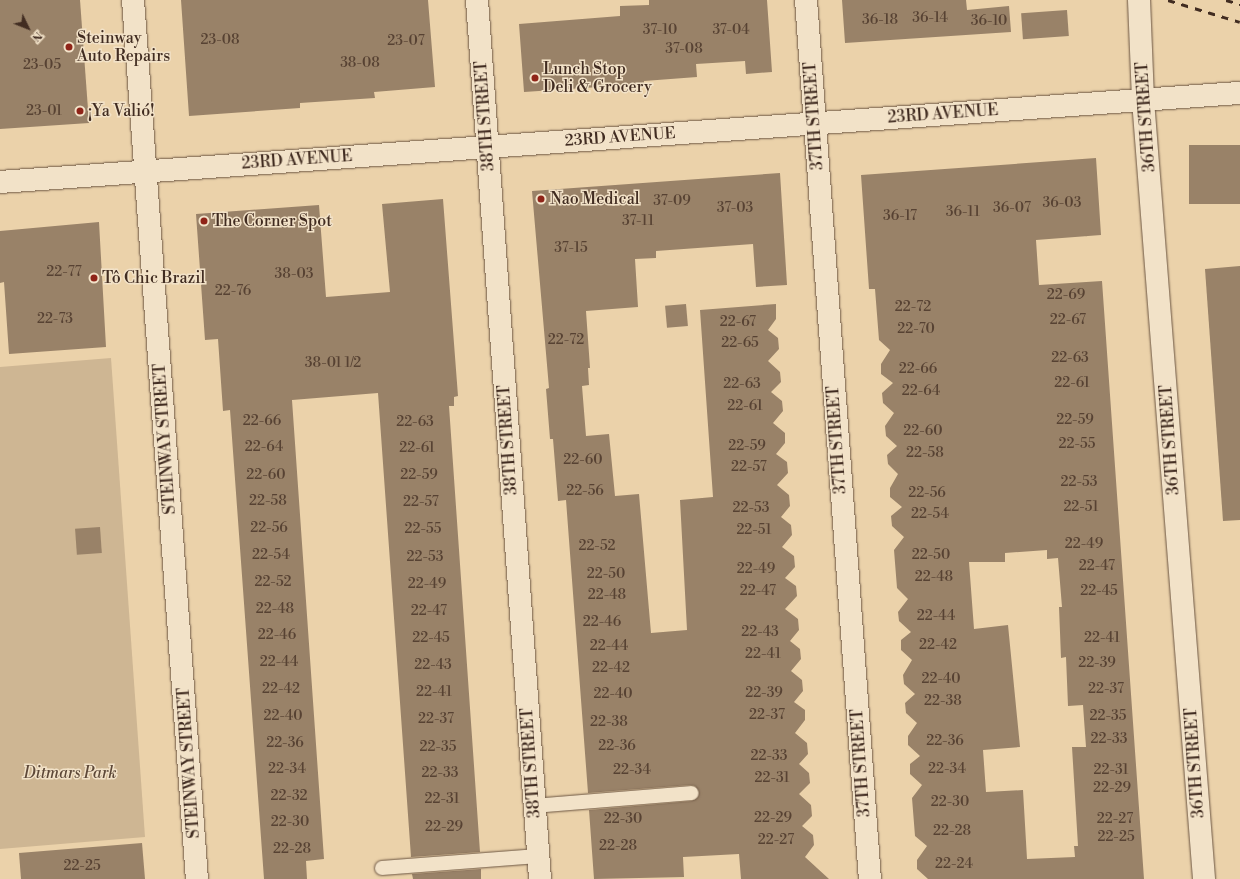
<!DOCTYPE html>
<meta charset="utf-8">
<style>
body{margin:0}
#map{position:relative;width:1240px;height:879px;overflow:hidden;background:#ebd2aa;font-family:"Libre Bodoni",serif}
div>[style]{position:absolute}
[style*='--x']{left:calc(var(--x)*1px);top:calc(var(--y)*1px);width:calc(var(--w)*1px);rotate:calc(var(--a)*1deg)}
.green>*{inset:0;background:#ceb693}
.building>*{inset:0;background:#998268;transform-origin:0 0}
.roads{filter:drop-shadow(0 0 1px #6c5643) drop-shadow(0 0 1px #6c5643)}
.service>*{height:14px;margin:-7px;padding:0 7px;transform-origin:7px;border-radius:7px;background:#f2e2c8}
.minor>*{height:22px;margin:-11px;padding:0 11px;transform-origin:11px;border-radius:11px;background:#f2e2c8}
.tertiary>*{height:22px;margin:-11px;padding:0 11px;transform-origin:11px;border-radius:11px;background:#f2e2c8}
.rail>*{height:3px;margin-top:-1.5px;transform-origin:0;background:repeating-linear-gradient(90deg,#412c21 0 7px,transparent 0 14px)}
.dots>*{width:11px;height:11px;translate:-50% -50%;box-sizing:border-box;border:2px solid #f2e2c8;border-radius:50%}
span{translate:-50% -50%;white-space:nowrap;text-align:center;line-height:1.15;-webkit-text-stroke:3px #f2e2c8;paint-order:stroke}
.number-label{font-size:14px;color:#574233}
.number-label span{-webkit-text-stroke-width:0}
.poi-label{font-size:16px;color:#412c21}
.left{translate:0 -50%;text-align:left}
.street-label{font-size:16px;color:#412c21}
.park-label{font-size:16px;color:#5d4838;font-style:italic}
.north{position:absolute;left:8px;top:8px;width:40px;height:40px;-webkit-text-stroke:3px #f2e2c8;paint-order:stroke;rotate:133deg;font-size:11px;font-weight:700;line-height:16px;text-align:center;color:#412c21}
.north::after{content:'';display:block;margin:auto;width:14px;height:18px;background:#412c21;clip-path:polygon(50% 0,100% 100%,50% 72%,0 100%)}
</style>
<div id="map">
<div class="green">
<div style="clip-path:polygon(111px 358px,145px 837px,0 849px,0 367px)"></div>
</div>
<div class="building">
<div style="clip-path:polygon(0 0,80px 0,89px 123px,0 129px)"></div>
<div style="clip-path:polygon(181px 0,428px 0,435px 87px,374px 92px,375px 98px,300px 103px,300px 108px,189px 116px)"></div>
<div style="clip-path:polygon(649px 0,767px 0,772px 72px,746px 74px,745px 61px,696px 64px,697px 77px,644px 81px,644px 84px,524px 92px,519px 24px,620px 16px,620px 6px,649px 5px)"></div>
<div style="clip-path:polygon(842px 0,966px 0,967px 10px,1009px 6px,1011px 32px,845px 43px)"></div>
<div style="left:1067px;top:10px;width:26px;height:46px;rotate:86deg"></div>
<div style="left:1240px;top:145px;width:59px;height:51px;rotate:90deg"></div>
<div style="clip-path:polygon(evenodd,1096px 158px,1101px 235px,1036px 240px,1039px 285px,1102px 281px,1144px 879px,928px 879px,917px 869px,917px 860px,927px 846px,915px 836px,912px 798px,922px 785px,910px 774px,910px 764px,920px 756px,908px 745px,908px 736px,917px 723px,906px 713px,905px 703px,915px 694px,904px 684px,903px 675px,912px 660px,901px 650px,901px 640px,911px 632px,899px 621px,898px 612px,908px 599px,897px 588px,894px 550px,904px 537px,892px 526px,891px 516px,902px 507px,890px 497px,890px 488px,898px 474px,888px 464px,887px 455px,897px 446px,886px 436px,885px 426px,894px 413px,883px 403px,882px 393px,893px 383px,881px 374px,881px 364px,890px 350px,879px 340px,875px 289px,869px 289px,861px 175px,1096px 158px,1047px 550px,1047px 559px,1058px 558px,1062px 607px,1059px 607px,1061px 658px,1066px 657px,1068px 706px,1083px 705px,1086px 747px,1072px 747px,1078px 846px,1074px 846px,1075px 857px,1027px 859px,1023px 790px,986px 792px,983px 750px,1020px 747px,1008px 625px,974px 629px,969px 562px,1005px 562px,1005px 553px,1047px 550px)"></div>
<div style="clip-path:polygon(780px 173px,787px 285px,756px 287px,753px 244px,656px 251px,656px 258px,635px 259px,638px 307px,586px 311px,590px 368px,588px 368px,589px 385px,582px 386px,586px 436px,609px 434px,615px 496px,639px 494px,651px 633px,687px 630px,680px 500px,713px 497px,700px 310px,776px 304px,776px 319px,768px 330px,778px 338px,779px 349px,768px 361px,780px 372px,781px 382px,771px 392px,782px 401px,783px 411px,773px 423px,785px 433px,785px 443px,776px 454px,787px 462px,788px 473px,777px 485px,789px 495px,790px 506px,781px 517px,791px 525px,792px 535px,782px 547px,794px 556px,795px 567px,785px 578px,796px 586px,797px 596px,785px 609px,798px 619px,799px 630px,790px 641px,800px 649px,801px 659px,791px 671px,802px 680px,803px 691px,794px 702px,805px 710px,805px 720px,795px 733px,807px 743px,808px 754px,799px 764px,809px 773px,810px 783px,799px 794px,811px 805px,812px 816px,802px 826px,813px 835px,814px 845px,805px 857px,829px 879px,741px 879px,739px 854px,683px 857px,684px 877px,594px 879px,589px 810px,692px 801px,698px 797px,699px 792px,695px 786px,690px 785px,588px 793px,566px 500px,558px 501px,553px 439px,550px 439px,546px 389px,549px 388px,532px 191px)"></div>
<div style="clip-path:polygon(443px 199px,458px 396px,454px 397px,454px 406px,449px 406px,480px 852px,411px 857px,378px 393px,292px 400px,324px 859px,306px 861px,307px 879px,264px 879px,230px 410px,223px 411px,218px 339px,205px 340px,196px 214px,319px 205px,326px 297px,390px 292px,382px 204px)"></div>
<div style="clip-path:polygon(99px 222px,106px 347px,9px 354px,4px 282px,0 283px,0 231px)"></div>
<div style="clip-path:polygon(1240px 266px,1240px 520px,1223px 521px,1205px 269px)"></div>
<div style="left:686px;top:304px;width:22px;height:21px;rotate:85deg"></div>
<div style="left:100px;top:527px;width:26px;height:25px;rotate:86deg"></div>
<div style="clip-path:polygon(142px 843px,145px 879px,21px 879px,19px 853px)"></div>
<div style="clip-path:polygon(481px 869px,481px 879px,413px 879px,412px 874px)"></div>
</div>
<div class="roads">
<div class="service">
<div style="--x:534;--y:806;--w:158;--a:-4.7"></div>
<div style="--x:382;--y:868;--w:156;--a:-4.4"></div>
</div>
<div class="minor">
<div style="--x:477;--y:0;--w:881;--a:85.9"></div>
<div style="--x:806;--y:0;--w:881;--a:85.84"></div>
<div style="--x:1139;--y:0;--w:100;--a:87.7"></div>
<div style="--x:1143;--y:100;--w:781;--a:85.52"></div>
<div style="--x:0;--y:182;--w:1243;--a:-4.11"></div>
</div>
<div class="tertiary">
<div style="--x:133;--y:0;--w:881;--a:85.84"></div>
</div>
</div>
<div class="rail">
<div style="--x:1168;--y:0;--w:75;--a:17"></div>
<div style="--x:1226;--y:0;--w:15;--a:16"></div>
</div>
<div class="dots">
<div style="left:69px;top:47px;background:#8f2418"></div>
<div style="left:535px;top:78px;background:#8f2418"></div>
<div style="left:80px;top:111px;background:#8f2418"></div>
<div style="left:541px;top:199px;background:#8f2418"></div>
<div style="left:204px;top:221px;background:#8f2418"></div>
<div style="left:94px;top:278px;background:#8f2418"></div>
</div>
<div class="number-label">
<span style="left:930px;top:18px">36-14</span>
<span style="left:880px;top:20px">36-18</span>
<span style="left:989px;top:21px">36-10</span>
<span style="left:660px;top:30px">37-10</span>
<span style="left:731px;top:30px">37-04</span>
<span style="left:220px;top:40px">23-08</span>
<span style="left:406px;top:41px">23-07</span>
<span style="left:684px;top:49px">37-08</span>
<span style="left:360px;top:63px">38-08</span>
<span style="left:42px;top:65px">23-05</span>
<span style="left:44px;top:111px">23-01</span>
<span style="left:672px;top:201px">37-09</span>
<span style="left:1062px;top:203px">36-03</span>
<span style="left:735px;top:208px">37-03</span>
<span style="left:1012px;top:208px">36-07</span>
<span style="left:963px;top:212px">36-11</span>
<span style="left:900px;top:216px">36-17</span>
<span style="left:638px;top:221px">37-11</span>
<span style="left:571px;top:248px">37-15</span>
<span style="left:64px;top:272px">22-77</span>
<span style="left:294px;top:274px">38-03</span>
<span style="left:233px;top:291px">22-76</span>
<span style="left:1066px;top:295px">22-69</span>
<span style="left:913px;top:307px">22-72</span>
<span style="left:55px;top:319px">22-73</span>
<span style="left:1068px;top:320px">22-67</span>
<span style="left:738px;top:322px">22-67</span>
<span style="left:916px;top:329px">22-70</span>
<span style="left:566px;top:340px">22-72</span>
<span style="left:740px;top:343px">22-65</span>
<span style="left:1070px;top:358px">22-63</span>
<span style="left:333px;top:363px">38-01 1/2</span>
<span style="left:918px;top:369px">22-66</span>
<span style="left:1072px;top:383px">22-61</span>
<span style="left:742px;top:384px">22-63</span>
<span style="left:921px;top:391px">22-64</span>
<span style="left:745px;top:406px">22-61</span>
<span style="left:1075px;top:420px">22-59</span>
<span style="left:262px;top:421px">22-66</span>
<span style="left:415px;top:422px">22-63</span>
<span style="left:923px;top:431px">22-60</span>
<span style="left:1077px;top:444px">22-55</span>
<span style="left:747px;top:446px">22-59</span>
<span style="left:264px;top:447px">22-64</span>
<span style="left:417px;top:448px">22-61</span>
<span style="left:925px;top:453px">22-58</span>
<span style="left:583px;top:460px">22-60</span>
<span style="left:749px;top:467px">22-57</span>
<span style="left:266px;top:475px">22-60</span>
<span style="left:419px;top:475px">22-59</span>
<span style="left:1079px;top:482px">22-53</span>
<span style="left:585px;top:491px">22-56</span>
<span style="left:927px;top:493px">22-56</span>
<span style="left:268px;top:501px">22-58</span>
<span style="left:421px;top:502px">22-57</span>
<span style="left:1081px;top:507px">22-51</span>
<span style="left:751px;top:508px">22-53</span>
<span style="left:930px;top:514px">22-54</span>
<span style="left:269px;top:528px">22-56</span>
<span style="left:423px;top:529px">22-55</span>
<span style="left:754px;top:530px">22-51</span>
<span style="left:1084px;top:544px">22-49</span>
<span style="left:597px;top:546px">22-52</span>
<span style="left:271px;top:555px">22-54</span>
<span style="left:931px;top:555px">22-50</span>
<span style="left:425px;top:557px">22-53</span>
<span style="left:1097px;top:566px">22-47</span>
<span style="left:756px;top:569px">22-49</span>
<span style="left:606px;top:574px">22-50</span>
<span style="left:934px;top:577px">22-48</span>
<span style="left:273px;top:582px">22-52</span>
<span style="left:427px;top:584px">22-49</span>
<span style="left:758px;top:591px">22-47</span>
<span style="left:1099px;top:591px">22-45</span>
<span style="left:607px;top:595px">22-48</span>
<span style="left:275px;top:609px">22-48</span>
<span style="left:429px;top:611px">22-47</span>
<span style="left:936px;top:616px">22-44</span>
<span style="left:602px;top:622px">22-46</span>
<span style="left:760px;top:632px">22-43</span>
<span style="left:277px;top:635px">22-46</span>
<span style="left:431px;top:638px">22-45</span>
<span style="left:1102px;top:638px">22-41</span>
<span style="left:938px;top:645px">22-42</span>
<span style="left:609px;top:646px">22-44</span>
<span style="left:763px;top:654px">22-41</span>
<span style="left:279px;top:662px">22-44</span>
<span style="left:1097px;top:663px">22-39</span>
<span style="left:433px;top:665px">22-43</span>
<span style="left:611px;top:668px">22-42</span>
<span style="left:941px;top:679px">22-40</span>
<span style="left:281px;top:689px">22-42</span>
<span style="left:1106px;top:689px">22-37</span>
<span style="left:434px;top:692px">22-41</span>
<span style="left:764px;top:693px">22-39</span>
<span style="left:613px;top:694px">22-40</span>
<span style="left:943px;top:701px">22-38</span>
<span style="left:767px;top:715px">22-37</span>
<span style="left:283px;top:716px">22-40</span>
<span style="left:1108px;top:716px">22-35</span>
<span style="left:436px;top:719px">22-37</span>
<span style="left:609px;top:722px">22-38</span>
<span style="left:1109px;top:739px">22-33</span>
<span style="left:945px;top:741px">22-36</span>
<span style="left:285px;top:743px">22-36</span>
<span style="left:617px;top:746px">22-36</span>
<span style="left:438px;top:747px">22-35</span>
<span style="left:769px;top:756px">22-33</span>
<span style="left:287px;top:769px">22-34</span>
<span style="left:947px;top:769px">22-34</span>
<span style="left:632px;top:770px">22-34</span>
<span style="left:1111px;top:770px">22-31</span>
<span style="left:440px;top:773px">22-33</span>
<span style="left:772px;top:778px">22-31</span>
<span style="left:1112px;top:788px">22-29</span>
<span style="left:289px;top:796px">22-32</span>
<span style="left:442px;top:799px">22-31</span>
<span style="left:950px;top:802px">22-30</span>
<span style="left:773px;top:818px">22-29</span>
<span style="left:623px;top:819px">22-30</span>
<span style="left:1115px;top:819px">22-27</span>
<span style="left:290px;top:822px">22-30</span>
<span style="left:444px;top:827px">22-29</span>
<span style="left:952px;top:831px">22-28</span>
<span style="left:1116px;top:837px">22-25</span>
<span style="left:776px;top:840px">22-27</span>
<span style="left:618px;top:846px">22-28</span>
<span style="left:292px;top:849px">22-28</span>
<span style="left:954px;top:864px">22-24</span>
<span style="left:82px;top:866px">22-25</span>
</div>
<div class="poi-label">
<span class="left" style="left:77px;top:47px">Steinway<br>Auto Repairs</span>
<span class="left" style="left:543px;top:78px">Lunch Stop<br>Deli &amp; Grocery</span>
<span class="left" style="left:88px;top:111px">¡Ya Valió!</span>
<span class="left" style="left:550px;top:199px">Nao Medical</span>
<span class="left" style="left:212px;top:221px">The Corner Spot</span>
<span class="left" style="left:102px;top:278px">Tô Chic Brazil</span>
</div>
<div class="street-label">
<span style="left:943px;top:114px;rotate:-4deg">23RD AVENUE</span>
<span style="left:485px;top:116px;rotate:-94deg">38TH STREET</span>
<span style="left:814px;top:116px;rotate:-94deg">37TH STREET</span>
<span style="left:1146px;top:117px;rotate:-94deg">36TH STREET</span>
<span style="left:620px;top:137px;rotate:-4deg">23RD AVENUE</span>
<span style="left:297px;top:160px;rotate:-4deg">23RD AVENUE</span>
<span style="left:165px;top:439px;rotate:-94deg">STEINWAY STREET</span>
<span style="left:508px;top:440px;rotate:-94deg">38TH STREET</span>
<span style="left:837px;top:440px;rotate:-94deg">37TH STREET</span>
<span style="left:1170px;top:440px;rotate:-94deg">36TH STREET</span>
<span style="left:189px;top:763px;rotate:-94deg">STEINWAY STREET</span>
<span style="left:531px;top:763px;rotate:-94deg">38TH STREET</span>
<span style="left:861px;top:763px;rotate:-94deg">37TH STREET</span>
<span style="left:1195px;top:763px;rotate:-94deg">36TH STREET</span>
</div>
<div class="park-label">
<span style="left:70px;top:773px">Ditmars Park</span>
</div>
<div class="north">N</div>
</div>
